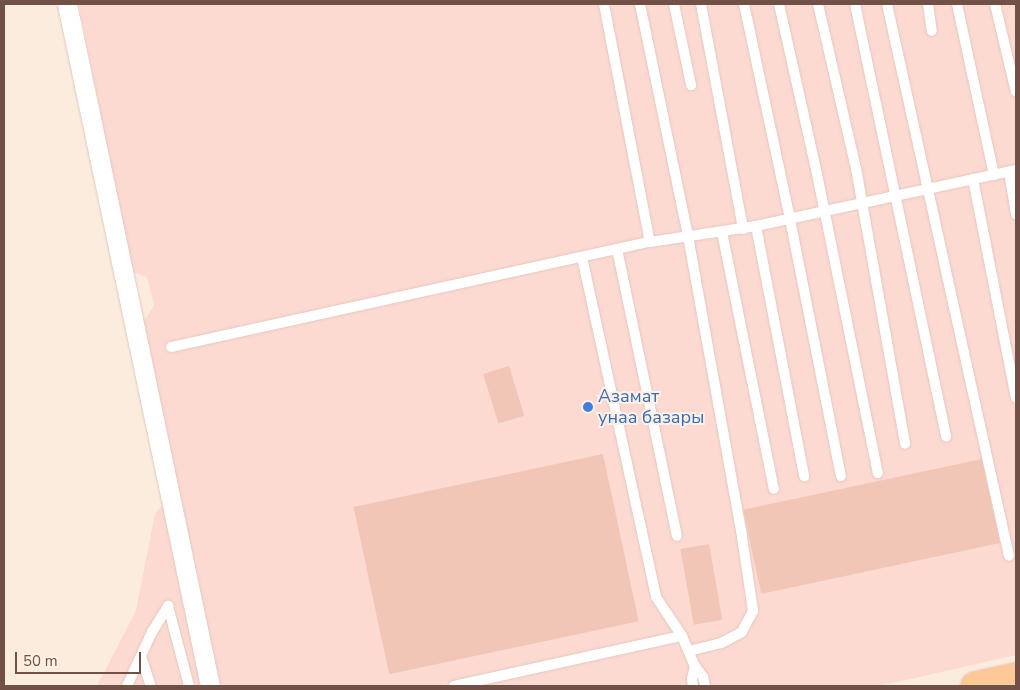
<!DOCTYPE html>
<meta charset="utf-8">
<style>
body{margin:0}
#map{position:relative;width:1020px;height:690px;overflow:hidden;background:#fcecde;font-family:"Nunito Sans",sans-serif}
div>[style]{position:absolute}
[style*='--x']{left:calc(var(--x)*1px);top:calc(var(--y)*1px);width:calc(var(--w)*1px);rotate:calc(var(--a)*1deg)}
.commercial>*{inset:0;background:#fcd9d1}
.building>*{inset:0;background:#f1c6b6;transform-origin:0 0}
.roads{filter:drop-shadow(0 0 1px #e1c9be) drop-shadow(0 0 1px #e1c9be)}
.service>*{height:10px;margin:-5px;padding:0 5px;transform-origin:5px;border-radius:5px;background:#fff}
.minor>*{height:19px;margin:-9.5px;padding:0 9.5px;transform-origin:9.5px;border-radius:9.5px;background:#fff}
.primary>*{height:28px;margin:-14px;padding:0 14px;transform-origin:14px;border-radius:14px;background:#fbc896}
.dots>*{width:14px;height:14px;translate:-50% -50%;box-sizing:border-box;border:2px solid #fff1e4;border-radius:50%}
span{translate:-50% -50%;white-space:nowrap;text-align:center;line-height:1.15;-webkit-text-stroke:4px #fff1e4;paint-order:stroke}
.shop-label{font-size:18px;color:#366cbe}
.left{translate:0 -50%;text-align:left}
.frame{position:absolute;inset:0;border:5px solid #715047;pointer-events:none}
.scale{position:absolute;left:15px;top:652px;width:126px;height:22px;box-sizing:border-box;border:2px solid #715047;border-top:0;padding-left:6px;font-size:15px;line-height:18px;white-space:nowrap;color:#715047;-webkit-text-stroke:4px #fff1e4;paint-order:stroke}
</style>
<div id="map">
<div class="commercial">
<div style="clip-path:polygon(79px 4px,1016px 4px,1016px 655px,879px 686px,97px 686px,136px 611px,155px 514px,176px 488px,142px 325px,154px 305px,147px 277px,132px 272px)"></div>
</div>
<div class="building">
<div style="left:509px;top:366px;width:52px;height:27px;rotate:73deg"></div>
<div style="left:603px;top:454px;width:171px;height:255px;rotate:78deg"></div>
<div style="left:982px;top:459px;width:86px;height:244px;rotate:78deg"></div>
<div style="left:709px;top:544px;width:77px;height:29px;rotate:80deg"></div>
</div>
<div class="roads">
<div class="service">
<div style="--x:604;--y:4;--w:242;--a:79.1"></div>
<div style="--x:640;--y:4;--w:237;--a:78.3"></div>
<div style="--x:688;--y:236;--w:306;--a:79.8"></div>
<div style="--x:742;--y:537;--w:75;--a:81.5"></div>
<div style="--x:753;--y:611;--w:24;--a:118"></div>
<div style="--x:742;--y:632;--w:24;--a:152"></div>
<div style="--x:721;--y:643;--w:33;--a:166"></div>
<div style="--x:674;--y:4;--w:83;--a:78.1"></div>
<div style="--x:701;--y:4;--w:229;--a:79.4"></div>
<div style="--x:744;--y:4;--w:220;--a:77.9"></div>
<div style="--x:790;--y:219;--w:262;--a:78.8"></div>
<div style="--x:779;--y:4;--w:179;--a:77.4"></div>
<div style="--x:818;--y:179;--w:300;--a:78.5"></div>
<div style="--x:818;--y:4;--w:168;--a:77"></div>
<div style="--x:856;--y:168;--w:280;--a:79.9"></div>
<div style="--x:855;--y:4;--w:442;--a:78.1"></div>
<div style="--x:887;--y:4;--w:565;--a:77.54"></div>
<div style="--x:928;--y:4;--w:27;--a:82"></div>
<div style="--x:957;--y:4;--w:175;--a:77.8"></div>
<div style="--x:995;--y:4;--w:90;--a:76.6"></div>
<div style="--x:1009;--y:172;--w:43;--a:80.5"></div>
<div style="--x:973;--y:179;--w:223;--a:78.9"></div>
<div style="--x:756;--y:226;--w:255;--a:79.1"></div>
<div style="--x:722;--y:232;--w:262;--a:78.6"></div>
<div style="--x:617;--y:249;--w:293;--a:78.2"></div>
<div style="--x:582;--y:257;--w:348;--a:77.7"></div>
<div style="--x:656;--y:597;--w:47;--a:56.3"></div>
<div style="--x:682;--y:636;--w:33;--a:67"></div>
<div style="--x:695;--y:666;--w:14;--a:54"></div>
<div style="--x:703;--y:677;--w:9;--a:77"></div>
<div style="--x:171;--y:347;--w:490;--a:-12.4"></div>
<div style="--x:650;--y:242;--w:107;--a:-8.6"></div>
<div style="--x:756;--y:226;--w:266;--a:-12.2"></div>
<div style="--x:141;--y:656;--w:32;--a:72"></div>
<div style="--x:127;--y:686;--w:60;--a:-65.2"></div>
<div style="--x:152;--y:632;--w:31;--a:-58"></div>
<div style="--x:168;--y:606;--w:83;--a:75.3"></div>
<div style="--x:454;--y:686;--w:233;--a:-12.4"></div>
<div style="--x:693;--y:686;--w:7;--a:-98"></div>
<div style="--x:692;--y:679;--w:13;--a:-77"></div>
</div>
<div class="minor">
<div style="--x:67;--y:4;--w:697;--a:78.16"></div>
</div>
<div class="primary">
<div style="--x:975;--y:686;--w:42;--a:-12.4"></div>
</div>
</div>
<div class="dots">
<div style="left:588px;top:407px;background:#3f7fe0"></div>
</div>
<div class="shop-label">
<span class="left" style="left:598px;top:407px">Азамат<br>унаа базары</span>
</div>
<div class="frame"></div>
<div class="scale">50 m</div>
</div>
